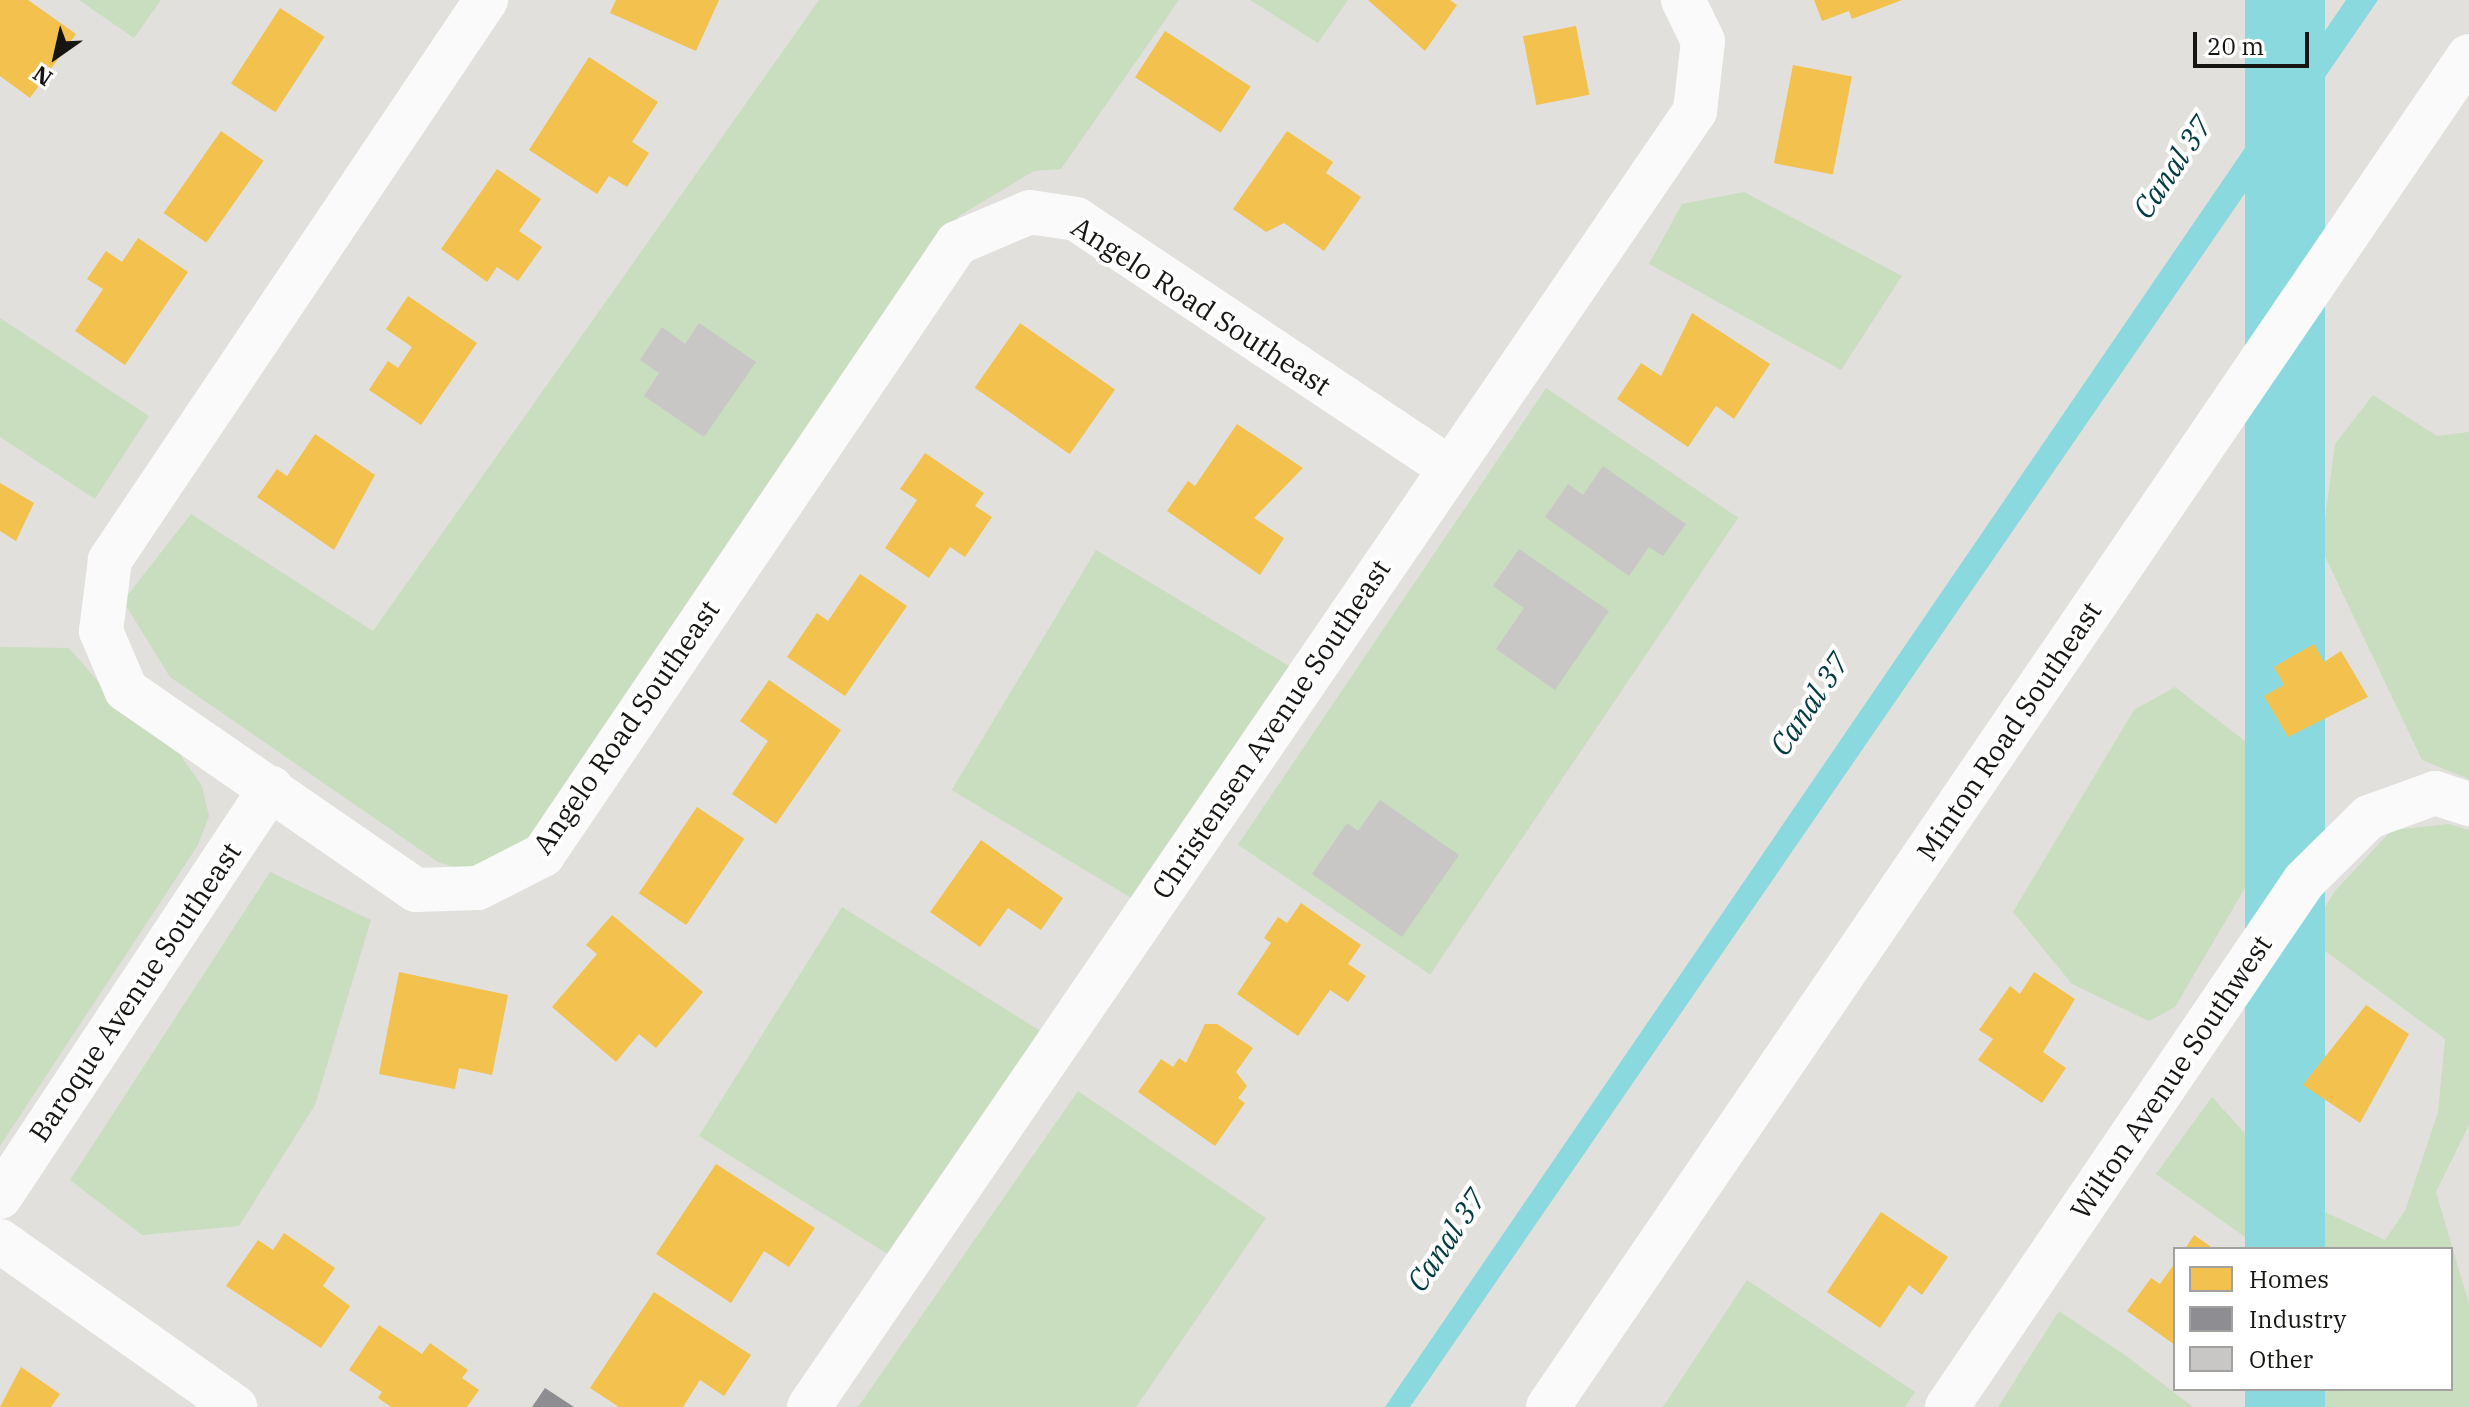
<!DOCTYPE html>
<style>
body{margin:0}
#map{position:relative;width:2469px;height:1407px;overflow:hidden;background:#e2e0dc;font-family:"IBM Plex Serif",serif}
div>[style]{position:absolute}
[style*='--x']{left:calc(var(--x)*1px);top:calc(var(--y)*1px);width:calc(var(--w)*1px);rotate:calc(var(--a)*1deg)}
.green>*{inset:0;background:#c9ddbf;transform-origin:0 0}
.water>*{inset:0;background:#89d9de;transform-origin:0 0}
.homes>*{inset:0;background:#f2c14e;transform-origin:0 0}
.industry>*{inset:0;background:#8d8d92}
.building>*{inset:0;background:#c8c7c5}
.minor>*{height:44px;margin:-22px;padding:0 22px;transform-origin:22px;border-radius:22px;background:#fbfafa}
span{translate:-50% -50%;white-space:nowrap;text-align:center;line-height:1.15;-webkit-text-stroke:8px #fff;paint-order:stroke}
.street-label{font-size:28px;color:#161512}
.water-label{font-size:30px;color:#033c40;font-style:italic}
.legend{position:absolute;left:2173px;top:1247px;width:280px;height:144px;box-sizing:border-box;background:#fff;border:2px solid #a2a1a0;margin:0;padding:10px 14px;list-style:none;font-size:24px;color:#161512}
.legend li{display:flex;align-items:center;gap:16px;height:40px}
.legend b{width:40px;border:2px solid #a2a1a0}
.north{position:absolute;left:16px;top:16px;width:80px;height:80px;-webkit-text-stroke:6px #fff;paint-order:stroke;rotate:214deg;font-size:22px;font-weight:700;line-height:32px;text-align:center;color:#161512}
.north::after{content:'';display:block;margin:auto;width:28px;height:36px;background:#161512;clip-path:polygon(50% 0,100% 100%,50% 72%,0 100%)}
.scale{position:absolute;left:2193px;top:32px;width:116px;height:36px;box-sizing:border-box;border:4px solid #161512;border-top:0;padding-left:10px;font-size:24px;line-height:28px;white-space:nowrap;color:#161512;-webkit-text-stroke:6px #fff;paint-order:stroke}
</style>
<div id="map">
<div class="green">
<div style="clip-path:polygon(79px 0,161px 0,134px 38px)"></div>
<div style="clip-path:polygon(819px 0,1179px 0,1061px 169px,1034px 171px,959px 216px,547px 823px,513px 857px,464px 870px,438px 862px,170px 677px,123px 601px,191px 514px,373px 631px)"></div>
<div style="clip-path:polygon(1250px 0,1348px 0,1318px 43px)"></div>
<div style="clip-path:polygon(1744px 192px,1902px 276px,1841px 370px,1649px 264px,1682px 204px)"></div>
<div style="clip-path:polygon(0 318px,149px 416px,95px 499px,0 437px)"></div>
<div style="left:1546px;top:388px;width:232px;height:551px;rotate:34deg"></div>
<div style="clip-path:polygon(2373px 395px,2437px 436px,2469px 432px,2469px 779px,2422px 760px,2321px 548px,2335px 444px)"></div>
<div style="left:1096px;top:550px;width:228px;height:280px;rotate:31deg"></div>
<div style="clip-path:polygon(0 647px,69px 648px,123px 710px,179px 753px,202px 786px,209px 816px,198px 845px,0 1146px)"></div>
<div style="clip-path:polygon(2175px 687px,2245px 741px,2279px 794px,2275px 837px,2175px 1007px,2149px 1021px,2072px 984px,2013px 912px,2134px 710px)"></div>
<div style="clip-path:polygon(2449px 824px,2469px 830px,2469px 1125px,2436px 1192px,2469px 1304px,2469px 1407px,2273px 1407px,2285px 1389px,2451px 1389px,2451px 1249px,2262px 1249px,2156px 1174px,2212px 1097px,2310px 1205px,2385px 1240px,2405px 1211px,2438px 1112px,2445px 1039px,2306px 937px,2335px 891px,2392px 830px)"></div>
<div style="clip-path:polygon(270px 872px,371px 920px,315px 1105px,239px 1226px,142px 1235px,70px 1180px)"></div>
<div style="left:842px;top:907px;width:234px;height:270px;rotate:32deg"></div>
<div style="clip-path:polygon(1078px 1091px,1266px 1218px,1136px 1407px,858px 1407px)"></div>
<div style="clip-path:polygon(1747px 1280px,1915px 1392px,1905px 1407px,1663px 1407px)"></div>
<div style="clip-path:polygon(2059px 1311px,2125px 1355px,2193px 1407px,1998px 1407px)"></div>
</div>
<div class="water">
<div style="left:2245px;top:0;width:80px;height:1702px"></div>
<div style="clip-path:polygon(2346px 0,2378px 0,1410px 1407px,1385px 1407px)"></div>
</div>
<div class="homes">
<div style="clip-path:polygon(0 0,28px 0,76px 34px,30px 98px,0 76px)"></div>
<div style="clip-path:polygon(616px 0,719px 0,696px 51px,610px 13px)"></div>
<div style="clip-path:polygon(1368px 0,1450px 0,1457px 5px,1425px 51px)"></div>
<div style="clip-path:polygon(1814px 0,1902px 0,1852px 19px,1849px 11px,1822px 21px)"></div>
<div style="left:280px;top:8px;width:53px;height:90px;rotate:33deg"></div>
<div style="left:1576px;top:26px;width:70px;height:54px;rotate:79deg"></div>
<div style="left:1165px;top:31px;width:102px;height:55px;rotate:33deg"></div>
<div style="clip-path:polygon(589px 57px,658px 102px,632px 142px,649px 153px,627px 187px,609px 176px,597px 194px,529px 150px)"></div>
<div style="left:1793px;top:65px;width:60px;height:100px;rotate:11deg"></div>
<div style="left:221px;top:131px;width:52px;height:100px;rotate:35deg"></div>
<div style="clip-path:polygon(1287px 131px,1333px 162px,1326px 173px,1361px 197px,1324px 251px,1284px 223px,1266px 232px,1233px 209px)"></div>
<div style="clip-path:polygon(497px 169px,541px 199px,519px 231px,542px 247px,518px 281px,497px 267px,487px 282px,441px 249px)"></div>
<div style="clip-path:polygon(138px 238px,188px 272px,125px 365px,75px 331px,103px 289px,87px 279px,106px 251px,122px 262px)"></div>
<div style="clip-path:polygon(408px 296px,477px 343px,421px 425px,369px 390px,388px 361px,398px 368px,412px 347px,386px 329px)"></div>
<div style="clip-path:polygon(1692px 313px,1770px 364px,1734px 419px,1716px 406px,1688px 447px,1617px 399px,1641px 363px,1661px 376px)"></div>
<div style="left:1020px;top:323px;width:116px;height:79px;rotate:35deg"></div>
<div style="clip-path:polygon(1237px 424px,1303px 468px,1254px 518px,1284px 538px,1260px 575px,1167px 511px,1188px 481px,1195px 486px)"></div>
<div style="clip-path:polygon(315px 434px,375px 475px,334px 550px,257px 497px,277px 469px,287px 476px)"></div>
<div style="clip-path:polygon(925px 453px,984px 493px,975px 506px,992px 517px,965px 557px,950px 547px,929px 578px,885px 548px,917px 500px,900px 489px)"></div>
<div style="clip-path:polygon(0 483px,34px 503px,16px 541px,0 531px)"></div>
<div style="clip-path:polygon(860px 574px,907px 606px,845px 696px,787px 657px,817px 613px,828px 621px)"></div>
<div style="clip-path:polygon(2314px 644px,2324px 662px,2341px 651px,2368px 697px,2288px 737px,2264px 696px,2284px 685px,2274px 667px)"></div>
<div style="clip-path:polygon(769px 680px,841px 730px,776px 824px,732px 794px,768px 741px,740px 721px)"></div>
<div style="left:697px;top:807px;width:57px;height:104px;rotate:34deg"></div>
<div style="clip-path:polygon(981px 840px,1063px 898px,1041px 930px,1008px 908px,980px 947px,930px 912px)"></div>
<div style="clip-path:polygon(1301px 903px,1361px 945px,1348px 964px,1366px 976px,1348px 1002px,1330px 990px,1298px 1036px,1237px 994px,1271px 943px,1264px 938px,1278px 917px,1287px 923px)"></div>
<div style="clip-path:polygon(612px 915px,703px 992px,656px 1048px,639px 1034px,616px 1062px,552px 1007px,597px 954px,586px 945px)"></div>
<div style="clip-path:polygon(399px 972px,508px 995px,492px 1075px,459px 1068px,455px 1089px,379px 1074px)"></div>
<div style="clip-path:polygon(2034px 972px,2075px 999px,2043px 1052px,2066px 1068px,2042px 1103px,1978px 1060px,1993px 1039px,1979px 1030px,2010px 986px,2020px 994px)"></div>
<div style="clip-path:polygon(2366px 1005px,2409px 1034px,2360px 1123px,2303px 1085px)"></div>
<div style="clip-path:polygon(1205px 1024px,1217px 1024px,1253px 1048px,1236px 1072px,1247px 1086px,1238px 1098px,1245px 1103px,1215px 1146px,1138px 1092px,1161px 1059px,1173px 1067px,1179px 1058px,1186px 1063px)"></div>
<div style="clip-path:polygon(716px 1164px,815px 1228px,789px 1267px,764px 1251px,731px 1303px,656px 1254px)"></div>
<div style="clip-path:polygon(1881px 1212px,1948px 1257px,1922px 1295px,1909px 1285px,1880px 1328px,1827px 1292px)"></div>
<div style="clip-path:polygon(284px 1233px,335px 1268px,323px 1286px,350px 1306px,321px 1348px,226px 1286px,258px 1240px,273px 1250px)"></div>
<div style="clip-path:polygon(2194px 1235px,2214px 1249px,2185px 1249px)"></div>
<div style="clip-path:polygon(2175px 1263px,2175px 1345px,2127px 1311px,2151px 1278px,2160px 1284px)"></div>
<div style="clip-path:polygon(654px 1292px,751px 1355px,724px 1396px,700px 1380px,683px 1407px,619px 1407px,590px 1388px)"></div>
<div style="clip-path:polygon(379px 1325px,422px 1354px,430px 1343px,468px 1370px,462px 1378px,479px 1390px,467px 1407px,391px 1407px,378px 1398px,382px 1392px,349px 1370px)"></div>
<div style="clip-path:polygon(21px 1367px,60px 1394px,51px 1407px,0 1407px)"></div>
</div>
<div class="industry">
<div style="clip-path:polygon(545px 1388px,574px 1407px,532px 1407px)"></div>
</div>
<div class="building">
<div style="clip-path:polygon(699px 323px,756px 362px,704px 437px,644px 396px,659px 373px,640px 360px,662px 327px,685px 344px)"></div>
<div style="clip-path:polygon(1603px 466px,1686px 524px,1663px 556px,1649px 547px,1629px 576px,1545px 517px,1568px 484px,1583px 495px)"></div>
<div style="clip-path:polygon(1519px 549px,1609px 611px,1555px 690px,1496px 649px,1524px 608px,1493px 586px)"></div>
<div style="clip-path:polygon(1380px 800px,1459px 855px,1402px 937px,1312px 874px,1347px 823px,1358px 831px)"></div>
</div>
<div class="minor">
<div style="--x:486;--y:0;--w:675;--a:123.88"></div>
<div style="--x:110;--y:560;--w:72;--a:97.2"></div>
<div style="--x:101;--y:631;--w:64;--a:67"></div>
<div style="--x:126;--y:690;--w:352;--a:34.6"></div>
<div style="--x:416;--y:890;--w:62;--a:-1.8"></div>
<div style="--x:478;--y:888;--w:73;--a:-26.9"></div>
<div style="--x:543;--y:855;--w:739;--a:-55.92"></div>
<div style="--x:957;--y:243;--w:79;--a:-23"></div>
<div style="--x:1030;--y:212;--w:47;--a:8.7"></div>
<div style="--x:1076;--y:219;--w:448;--a:33.7"></div>
<div style="--x:0;--y:1197;--w:491;--a:-56.5"></div>
<div style="--x:0;--y:1241;--w:288;--a:35.2"></div>
<div style="--x:809;--y:1407;--w:1570;--a:-55.64"></div>
<div style="--x:1695;--y:111;--w:70;--a:-83.5"></div>
<div style="--x:1703;--y:41;--w:46;--a:-116"></div>
<div style="--x:1548;--y:1407;--w:1635;--a:-55.72"></div>
<div style="--x:1947;--y:1407;--w:636;--a:-55.83"></div>
<div style="--x:2304;--y:881;--w:91;--a:-44.6"></div>
<div style="--x:2369;--y:817;--w:70;--a:-20"></div>
<div style="--x:2435;--y:793;--w:36;--a:18"></div>
</div>
<div class="street-label">
<span style="left:1201px;top:306px;rotate:33deg">Angelo Road Southeast</span>
<span style="left:626px;top:727px;rotate:-55deg">Angelo Road Southeast</span>
<span style="left:1271px;top:729px;rotate:-56deg">Christensen Avenue Southeast</span>
<span style="left:2009px;top:731px;rotate:-56deg">Minton Road Southeast</span>
<span style="left:135px;top:992px;rotate:-56deg">Baroque Avenue Southeast</span>
<span style="left:2171px;top:1077px;rotate:-56deg">Wilton Avenue Southwest</span>
</div>
<div class="water-label">
<span style="left:2172px;top:167px;rotate:-56deg">Canal 37</span>
<span style="left:1809px;top:704px;rotate:-56deg">Canal 37</span>
<span style="left:1446px;top:1240px;rotate:-56deg">Canal 37</span>
</div>
<ul class="legend">
<li><b style="height:22px;background:#f2c14e"></b>Homes</li>
<li><b style="height:22px;background:#8d8d92"></b>Industry</li>
<li><b style="height:22px;background:#c8c7c5"></b>Other</li>
</ul>
<div class="north">N</div>
<div class="scale">20 m</div>
</div>
